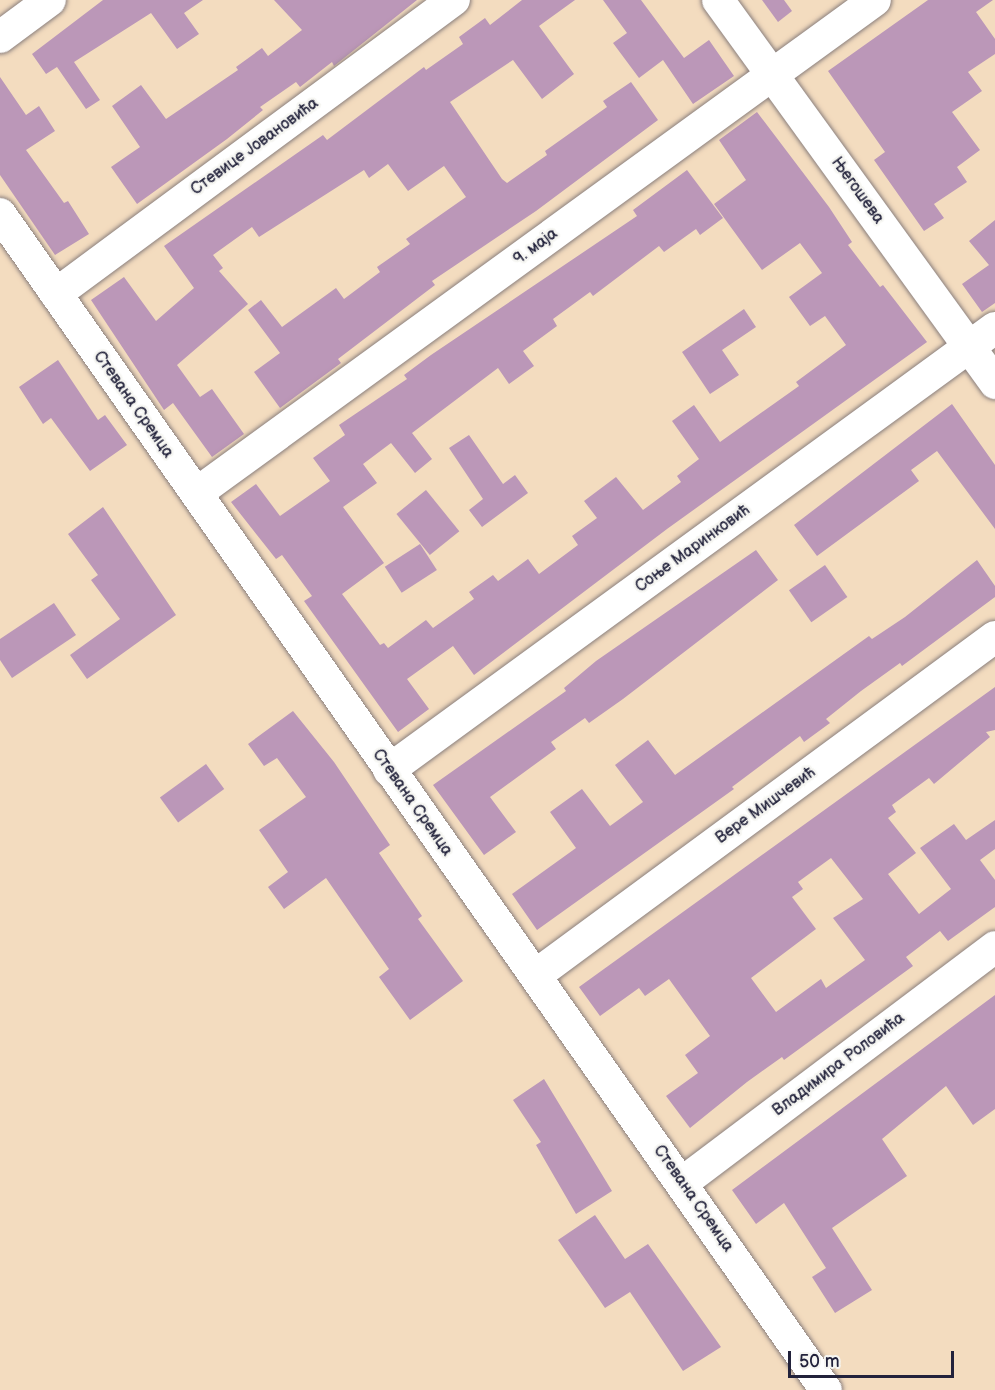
<!DOCTYPE html>
<meta charset="utf-8">
<style>
body{margin:0}
#map{position:relative;width:995px;height:1390px;overflow:hidden;background:#f3dcbf;font-family:"Balsamiq Sans",sans-serif}
div>[style]{position:absolute}
[style*='--x']{left:calc(var(--x)*1px);top:calc(var(--y)*1px);width:calc(var(--w)*1px);rotate:calc(var(--a)*1deg)}
.building>*{inset:0;background:#bb97b8;transform-origin:0 0}
.roads{filter:drop-shadow(0 0 2px #8a7f7d) drop-shadow(0 0 2px #8a7f7d)}
.minor>*{height:32px;margin:-16px;padding:0 16px;transform-origin:16px;border-radius:16px;background:#fff}
span{translate:-50% -50%;white-space:nowrap;text-align:center;line-height:1.15;-webkit-text-stroke:5px #f6f6f2;paint-order:stroke}
.street-label{font-size:16px;color:#22223b}
.scale{position:absolute;left:788px;top:1351px;width:166px;height:27px;box-sizing:border-box;border:3px solid #22223b;border-top:0;padding-left:8px;font-size:18px;line-height:21px;white-space:nowrap;color:#22223b;-webkit-text-stroke:4px #f6f6f2;paint-order:stroke}
</style>
<div id="map">
<div class="building">
<div style="clip-path:polygon(103px 0,203px 0,184px 13px,199px 34px,177px 49px,151px 13px,74px 62px,100px 100px,86px 109px,57px 67px,46px 74px,32px 54px)"></div>
<div style="clip-path:polygon(274px 0,417px 0,334px 66px,332px 62px,300px 87px,296px 82px,260px 107px,263px 110px,227px 139px,137px 204px,111px 167px,140px 147px,112px 106px,141px 85px,166px 119px,238px 70px,236px 67px,262px 48px,268px 56px,302px 30px)"></div>
<div style="clip-path:polygon(522px 0,575px 0,539px 26px,574px 74px,542px 99px,513px 60px,450px 102px,502px 179px,507px 183px,547px 155px,545px 151px,607px 107px,603px 101px,631px 82px,658px 120px,536px 211px,432px 281px,435px 285px,338px 359px,341px 363px,280px 408px,254px 372px,280px 353px,248px 310px,261px 300px,282px 327px,336px 288px,344px 299px,380px 272px,377px 267px,410px 244px,406px 239px,466px 197px,444px 166px,408px 191px,388px 164px,369px 178px,364px 170px,259px 237px,252px 227px,213px 255px,223px 268px,219px 271px,248px 304px,177px 365px,200px 397px,212px 389px,244px 434px,212px 457px,173px 403px,164px 410px,91px 300px,124px 277px,156px 321px,194px 288px,164px 246px,323px 135px,327px 140px,424px 67px,426px 70px,463px 44px,459px 37px,485px 18px,490px 25px)"></div>
<div style="clip-path:polygon(603px 0,641px 0,684px 58px,709px 40px,734px 76px,693px 104px,663px 60px,639px 78px,613px 43px,627px 33px)"></div>
<div style="clip-path:polygon(762px 0,784px 0,792px 11px,778px 22px)"></div>
<div style="clip-path:polygon(928px 0,993px 0,976px 12px,995px 39px,995px 54px,968px 72px,982px 91px,952px 112px,980px 150px,957px 167px,967px 182px,934px 204px,944px 218px,924px 231px,874px 160px,885px 152px,828px 71px)"></div>
<div style="clip-path:polygon(0 77px,26px 115px,39px 106px,55px 131px,26px 150px,64px 203px,68px 201px,89px 234px,55px 255px,0 175px)"></div>
<div style="clip-path:polygon(757px 112px,829px 207px,852px 242px,848px 245px,880px 287px,883px 285px,927px 342px,667px 529px,474px 675px,453px 646px,407px 679px,429px 709px,398px 732px,304px 601px,312px 596px,282px 555px,276px 559px,231px 502px,256px 484px,280px 516px,330px 481px,313px 458px,345px 435px,339px 425px,407px 379px,404px 375px,431px 355px,637px 216px,633px 210px,687px 170px,723px 218px,700px 235px,696px 229px,664px 252px,659px 246px,593px 296px,590px 292px,553px 319px,557px 326px,523px 351px,534px 366px,509px 384px,498px 368px,412px 433px,432px 459px,415px 473px,391px 443px,363px 464px,377px 483px,343px 507px,384px 563px,342px 594px,380px 645px,384px 643px,388px 648px,426px 620px,433px 628px,474px 599px,469px 592px,493px 575px,498px 581px,528px 559px,539px 574px,578px 545px,572px 536px,597px 518px,584px 501px,616px 477px,643px 510px,681px 482px,677px 476px,699px 459px,672px 421px,694px 405px,720px 442px,799px 386px,796px 382px,846px 345px,825px 316px,810px 326px,789px 297px,822px 273px,800px 243px,762px 270px,714px 204px,746px 180px,719px 140px)"></div>
<div style="clip-path:polygon(995px 220px,995px 303px,982px 312px,962px 284px,989px 265px,969px 241px)"></div>
<div style="clip-path:polygon(744px 309px,756px 327px,722px 350px,739px 375px,710px 394px,682px 352px)"></div>
<div style="clip-path:polygon(58px 360px,98px 420px,105px 415px,127px 445px,90px 471px,51px 418px,43px 424px,19px 387px)"></div>
<div style="clip-path:polygon(952px 404px,995px 465px,995px 529px,937px 451px,911px 470px,919px 481px,817px 556px,794px 525px)"></div>
<div style="clip-path:polygon(469px 435px,503px 484px,515px 475px,528px 493px,482px 527px,469px 510px,483px 499px,449px 448px)"></div>
<div style="left:426px;top:490px;width:53px;height:38px;rotate:51deg"></div>
<div style="clip-path:polygon(103px 507px,176px 615px,87px 679px,70px 655px,120px 619px,91px 580px,98px 575px,68px 534px)"></div>
<div style="left:420px;top:544px;width:31px;height:42px;rotate:57deg"></div>
<div style="clip-path:polygon(756px 550px,778px 580px,623px 699px,589px 723px,585px 718px,551px 742px,556px 749px,490px 797px,516px 832px,484px 855px,433px 785px,566px 691px,564px 688px,596px 661px)"></div>
<div style="clip-path:polygon(977px 560px,995px 586px,995px 597px,902px 666px,900px 663px,861px 691px,826px 719px,830px 723px,804px 742px,800px 736px,732px 787px,734px 789px,537px 930px,512px 894px,576px 848px,550px 812px,582px 789px,610px 826px,643px 802px,615px 765px,648px 740px,675px 775px,869px 636px,872px 639px,905px 617px)"></div>
<div style="left:825px;top:565px;width:39px;height:44px;rotate:55deg"></div>
<div style="clip-path:polygon(54px 603px,76px 635px,12px 678px,0 660px,0 639px)"></div>
<div style="clip-path:polygon(evenodd,995px 687px,995px 730px,986px 732px,990px 737px,934px 784px,929px 778px,892px 805px,896px 812px,888px 818px,916px 853px,888px 874px,919px 914px,951px 889px,920px 848px,954px 824px,966px 840px,995px 820px,995px 849px,980px 860px,995px 880px,995px 907px,948px 941px,940px 931px,906px 957px,913px 966px,784px 1060px,782px 1057px,747px 1082px,690px 1128px,666px 1096px,698px 1073px,685px 1055px,710px 1036px,669px 979px,645px 996px,639px 988px,600px 1016px,579px 987px,995px 687px,831px 858px,863px 899px,833px 918px,865px 960px,826px 988px,821px 979px,776px 1012px,751px 978px,816px 929px,792px 897px,803px 889px,798px 882px,831px 858px)"></div>
<div style="clip-path:polygon(293px 711px,334px 762px,390px 845px,379px 853px,422px 916px,418px 919px,463px 981px,410px 1020px,379px 977px,389px 969px,326px 878px,284px 909px,268px 887px,288px 872px,259px 830px,306px 797px,277px 758px,264px 766px,248px 744px)"></div>
<div style="left:206px;top:764px;width:31px;height:57px;rotate:54deg"></div>
<div style="clip-path:polygon(995px 995px,995px 1109px,973px 1125px,946px 1086px,882px 1139px,907px 1176px,832px 1228px,872px 1290px,835px 1313px,812px 1277px,826px 1268px,784px 1203px,756px 1224px,732px 1190px)"></div>
<div style="clip-path:polygon(544px 1079px,612px 1191px,576px 1214px,536px 1145px,541px 1142px,513px 1100px)"></div>
<div style="clip-path:polygon(595px 1215px,625px 1259px,648px 1244px,721px 1347px,683px 1371px,630px 1292px,605px 1308px,558px 1240px)"></div>
</div>
<div class="roads">
<div class="minor">
<div style="--x:718;--y:0;--w:473;--a:54.1"></div>
<div style="--x:0;--y:37;--w:62;--a:-36.5"></div>
<div style="--x:0;--y:214;--w:1437;--a:54.92"></div>
<div style="--x:56;--y:294;--w:495;--a:-36.5"></div>
<div style="--x:197;--y:493;--w:838;--a:-36.02"></div>
<div style="--x:389;--y:770;--w:750;--a:-36.11"></div>
<div style="--x:536;--y:975;--w:570;--a:-36.37"></div>
<div style="--x:682;--y:1183;--w:392;--a:-37"></div>
</div>
</div>
<div class="street-label">
<span style="left:255px;top:147px;rotate:-36deg">Стевице Јовановића</span>
<span style="left:857px;top:191px;rotate:54deg">Његошева</span>
<span style="left:536px;top:247px;rotate:-36deg">9. маја</span>
<span style="left:133px;top:405px;rotate:55deg">Стевана Сремца</span>
<span style="left:693px;top:549px;rotate:-36deg">Соње Маринковић</span>
<span style="left:412px;top:803px;rotate:55deg">Стевана Сремца</span>
<span style="left:766px;top:806px;rotate:-36deg">Вере Мишчевић</span>
<span style="left:839px;top:1065px;rotate:-37deg">Владимира Роловића</span>
<span style="left:693px;top:1199px;rotate:55deg">Стевана Сремца</span>
</div>
<div class="scale">50 m</div>
</div>
